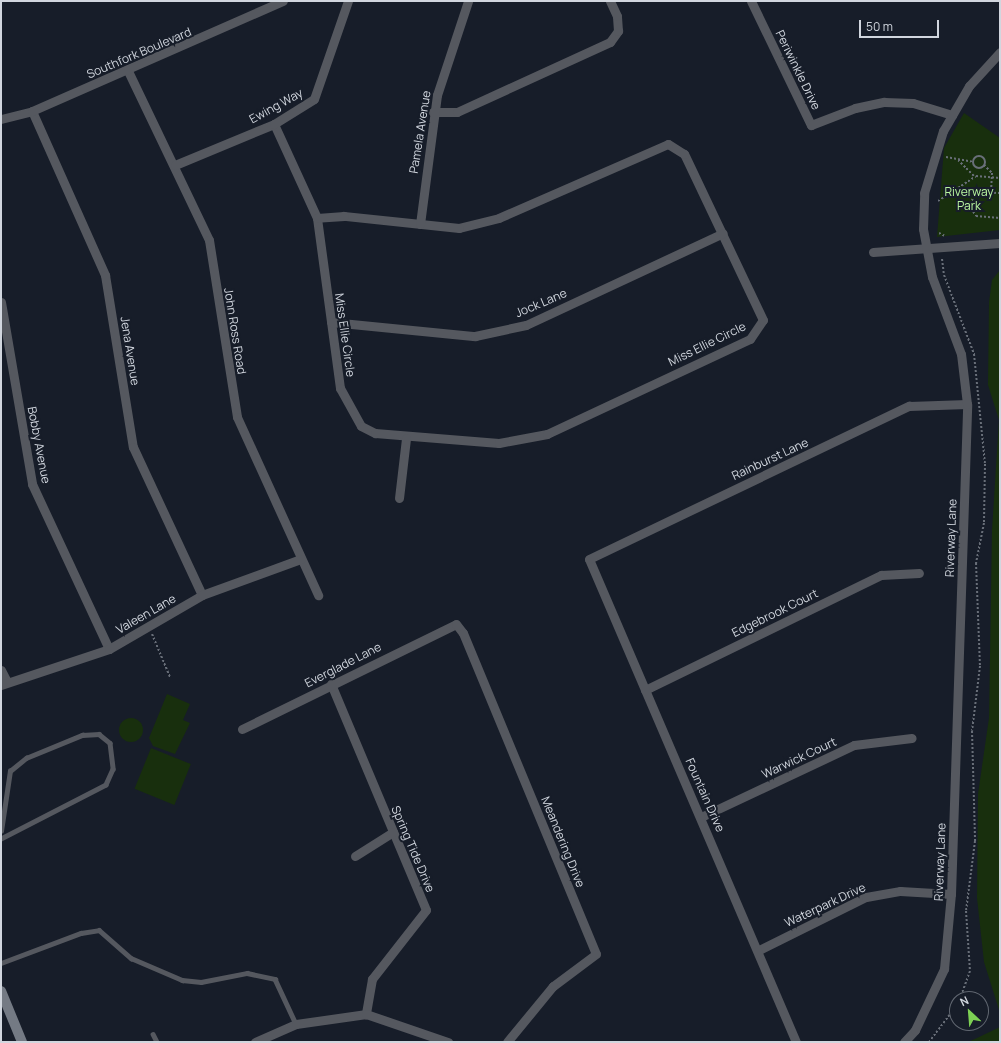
<!DOCTYPE html>
<style>
body{margin:0}
#map{position:relative;width:1001px;height:1043px;overflow:hidden;background:#171d29;font-family:Manrope,sans-serif}
div>[style]{position:absolute}
[style*='--x']{left:calc(var(--x)*1px);top:calc(var(--y)*1px);width:calc(var(--w)*1px);rotate:calc(var(--a)*1deg)}
.green>*{inset:0;background:#182f0d;transform-origin:0 0}
.round{border-radius:50%}
.path>*{height:2px;margin-top:-1px;transform-origin:0;background:repeating-linear-gradient(90deg,#696f79 0 2px,transparent 0 4px)}
.path>.ring{margin:-1px;padding:0;box-sizing:content-box;background:none;border:2px solid #696f79;border-radius:50%}
.service>*{height:4.5px;margin:-2.25px;padding:0 2.25px;transform-origin:2.25px;border-radius:2.25px;background:#55585f}
.minor>*{height:9px;margin:-4.5px;padding:0 4.5px;transform-origin:4.5px;border-radius:4.5px;background:#55585f}
.secondary>*{height:10px;margin:-5px;padding:0 5px;transform-origin:5px;border-radius:5px;background:#747a84}
span{translate:-50% -50%;white-space:nowrap;text-align:center;line-height:1.15;-webkit-text-stroke:4px #171d29;paint-order:stroke}
.street-label{font-size:12px;color:#d1d6de}
.park-label{font-size:12px;color:#b8f59f}
.frame{position:absolute;inset:0;border:2px solid #d1d6de;pointer-events:none}
.north{position:absolute;left:949px;top:991px;width:40px;height:40px;box-sizing:border-box;background:#171d29;border:1px solid #616771;border-radius:50%;rotate:334deg;font-size:11px;font-weight:700;line-height:16px;text-align:center;color:#d1d6de}
.north::after{content:'';display:block;margin:auto;width:14px;height:18px;background:#7dd154;clip-path:polygon(50% 0,100% 100%,50% 72%,0 100%)}
.scale{position:absolute;left:859px;top:20px;width:80px;height:18px;box-sizing:border-box;border:2px solid #d1d6de;border-top:0;padding-left:5px;font-size:12px;line-height:14px;white-space:nowrap;color:#d1d6de;-webkit-text-stroke:3px #171d29;paint-order:stroke}
</style>
<div id="map">
<div class="green">
<div style="clip-path:polygon(964px 113px,1000px 138px,1000px 230px,937px 237px,944px 148px)"></div>
<div style="clip-path:polygon(1000px 270px,1000px 1013px,984px 962px,977px 898px,978px 794px,989px 718px,992px 530px,999px 420px,988px 385px,989px 302px,992px 280px)"></div>
<div style="clip-path:polygon(167px 694px,190px 704px,183px 720px,190px 723px,175px 754px,153px 746px,149px 738px)"></div>
<div class="round" style="left:119px;top:718px;width:24px;height:24px"></div>
<div style="left:151px;top:748px;width:43px;height:44px;rotate:22deg"></div>
<div style="clip-path:polygon(1000px 1027px,1000px 1042px,968px 1042px,977px 1038px)"></div>
</div>
<div class="path">
<div class="ring" style="left:973px;top:156px;width:10px;height:10px"></div>
<div style="--x:946;--y:157;--w:27;--a:10"></div>
<div style="--x:958;--y:160;--w:23;--a:45"></div>
<div style="--x:984;--y:165;--w:11;--a:45"></div>
<div style="--x:992;--y:173;--w:21;--a:93"></div>
<div style="--x:1000;--y:193;--w:23;--a:-178"></div>
<div style="--x:977;--y:192;--w:15;--a:122"></div>
<div style="--x:969;--y:205;--w:13;--a:58"></div>
<div style="--x:976;--y:216;--w:24;--a:5"></div>
<div style="--x:938;--y:201;--w:45;--a:-33.3"></div>
<div style="--x:976;--y:176;--w:24;--a:5"></div>
<div style="--x:939;--y:233;--w:7;--a:27"></div>
<div style="--x:942;--y:259;--w:16;--a:83"></div>
<div style="--x:944;--y:275;--w:85;--a:69.2"></div>
<div style="--x:974;--y:354;--w:111;--a:84.3"></div>
<div style="--x:985;--y:464;--w:59;--a:91"></div>
<div style="--x:984;--y:523;--w:41;--a:101.3"></div>
<div style="--x:976;--y:563;--w:103;--a:87.8"></div>
<div style="--x:980;--y:666;--w:65;--a:97"></div>
<div style="--x:972;--y:731;--w:110;--a:88.4"></div>
<div style="--x:975;--y:841;--w:71;--a:97.3"></div>
<div style="--x:966;--y:911;--w:60;--a:86.2"></div>
<div style="--x:970;--y:971;--w:30;--a:110"></div>
<div style="--x:152;--y:634;--w:47;--a:67.3"></div>
<div style="--x:929;--y:1042;--w:46;--a:-52.9"></div>
</div>
<div class="service">
<div style="--x:1;--y:831;--w:61;--a:-81.5"></div>
<div style="--x:10;--y:771;--w:21;--a:-39"></div>
<div style="--x:26;--y:758;--w:61;--a:-22.3"></div>
<div style="--x:82;--y:735;--w:17;--a:-3"></div>
<div style="--x:99;--y:734;--w:14;--a:39"></div>
<div style="--x:110;--y:743;--w:26;--a:83"></div>
<div style="--x:113;--y:769;--w:17;--a:114"></div>
<div style="--x:106;--y:785;--w:118;--a:152.8"></div>
<div style="--x:1;--y:963;--w:85;--a:-20.6"></div>
<div style="--x:81;--y:933;--w:18;--a:-9"></div>
<div style="--x:99;--y:930;--w:43;--a:41.2"></div>
<div style="--x:131;--y:958;--w:56;--a:23.3"></div>
<div style="--x:182;--y:980;--w:19;--a:6"></div>
<div style="--x:201;--y:982;--w:47;--a:-11.1"></div>
<div style="--x:247;--y:973;--w:29;--a:12"></div>
<div style="--x:275;--y:979;--w:50;--a:65"></div>
<div style="--x:153;--y:1034;--w:9;--a:63"></div>
</div>
<div class="minor">
<div style="--x:751;--y:1;--w:138;--a:64.2"></div>
<div style="--x:811;--y:125;--w:47;--a:-21.1"></div>
<div style="--x:855;--y:108;--w:30;--a:-12"></div>
<div style="--x:884;--y:102;--w:29;--a:2"></div>
<div style="--x:913;--y:103;--w:41;--a:17.1"></div>
<div style="--x:128;--y:71;--w:187;--a:64.4"></div>
<div style="--x:209;--y:240;--w:179;--a:81"></div>
<div style="--x:237;--y:417;--w:196;--a:65.5"></div>
<div style="--x:32;--y:111;--w:180;--a:66"></div>
<div style="--x:105;--y:275;--w:174;--a:80.8"></div>
<div style="--x:133;--y:447;--w:163;--a:65"></div>
<div style="--x:433;--y:112;--w:24;--a:0"></div>
<div style="--x:457;--y:112;--w:168;--a:-24.6"></div>
<div style="--x:610;--y:42;--w:14;--a:-54"></div>
<div style="--x:618;--y:31;--w:15;--a:-94"></div>
<div style="--x:617;--y:16;--w:17;--a:-115"></div>
<div style="--x:1;--y:119;--w:32;--a:-14"></div>
<div style="--x:32;--y:111;--w:274;--a:-23.7"></div>
<div style="--x:274;--y:124;--w:103;--a:65.4"></div>
<div style="--x:317;--y:218;--w:172;--a:82.3"></div>
<div style="--x:340;--y:388;--w:43;--a:61.1"></div>
<div style="--x:361;--y:426;--w:16;--a:27"></div>
<div style="--x:375;--y:433;--w:124;--a:4.6"></div>
<div style="--x:499;--y:443;--w:49;--a:-10.6"></div>
<div style="--x:547;--y:434;--w:224;--a:-25.1"></div>
<div style="--x:750;--y:339;--w:23;--a:-56"></div>
<div style="--x:763;--y:320;--w:184;--a:-115.4"></div>
<div style="--x:684;--y:154;--w:19;--a:-148"></div>
<div style="--x:668;--y:144;--w:184;--a:156.4"></div>
<div style="--x:499;--y:218;--w:41;--a:166"></div>
<div style="--x:459;--y:228;--w:116;--a:-174"></div>
<div style="--x:344;--y:216;--w:27;--a:176"></div>
<div style="--x:175;--y:165;--w:107;--a:-22.5"></div>
<div style="--x:274;--y:124;--w:47;--a:-32"></div>
<div style="--x:314;--y:99;--w:104;--a:-70.9"></div>
<div style="--x:420;--y:224;--w:130;--a:-82.5"></div>
<div style="--x:437;--y:95;--w:99;--a:-71.7"></div>
<div style="--x:873;--y:252;--w:127;--a:-4.1"></div>
<div style="--x:1;--y:302;--w:185;--a:80.3"></div>
<div style="--x:32;--y:484;--w:182;--a:65"></div>
<div style="--x:331;--y:322;--w:145;--a:5.6"></div>
<div style="--x:475;--y:336;--w:52;--a:-12.2"></div>
<div style="--x:526;--y:325;--w:217;--a:-25"></div>
<div style="--x:399;--y:498;--w:60;--a:-83.3"></div>
<div style="--x:1;--y:670;--w:13;--a:63"></div>
<div style="--x:331;--y:684;--w:245;--a:67.2"></div>
<div style="--x:426;--y:910;--w:88;--a:128"></div>
<div style="--x:372;--y:979;--w:36;--a:100"></div>
<div style="--x:1;--y:685;--w:114;--a:-18.4"></div>
<div style="--x:109;--y:649;--w:108;--a:-30.1"></div>
<div style="--x:202;--y:595;--w:105;--a:-20"></div>
<div style="--x:645;--y:690;--w:263;--a:-26"></div>
<div style="--x:881;--y:575;--w:38;--a:-3"></div>
<div style="--x:242;--y:729;--w:238;--a:-26.1"></div>
<div style="--x:456;--y:624;--w:11;--a:52"></div>
<div style="--x:463;--y:633;--w:347;--a:67.5"></div>
<div style="--x:596;--y:954;--w:54;--a:143.3"></div>
<div style="--x:553;--y:986;--w:72;--a:129.4"></div>
<div style="--x:701;--y:817;--w:169;--a:-25.2"></div>
<div style="--x:854;--y:745;--w:58;--a:-6.9"></div>
<div style="--x:355;--y:856;--w:45;--a:-32.3"></div>
<div style="--x:759;--y:950;--w:119;--a:-26.4"></div>
<div style="--x:866;--y:897;--w:35;--a:-10"></div>
<div style="--x:900;--y:891;--w:51;--a:3.4"></div>
<div style="--x:255;--y:1042;--w:45;--a:-23.7"></div>
<div style="--x:296;--y:1024;--w:71;--a:-8.1"></div>
<div style="--x:366;--y:1014;--w:87;--a:18.9"></div>
<div style="--x:796;--y:1042;--w:525;--a:-113.2"></div>
<div style="--x:589;--y:559;--w:355;--a:-25.6"></div>
<div style="--x:909;--y:406;--w:58;--a:-2"></div>
<div style="--x:904;--y:1042;--w:16;--a:-47"></div>
<div style="--x:915;--y:1030;--w:68;--a:-64.6"></div>
<div style="--x:944;--y:969;--w:75;--a:-84.7"></div>
<div style="--x:951;--y:894;--w:490;--a:-88.1"></div>
<div style="--x:967;--y:404;--w:50;--a:-96.8"></div>
<div style="--x:961;--y:354;--w:82;--a:-110.6"></div>
<div style="--x:932;--y:277;--w:49;--a:-100.6"></div>
<div style="--x:923;--y:229;--w:36;--a:-88"></div>
<div style="--x:924;--y:193;--w:65;--a:-73"></div>
<div style="--x:943;--y:131;--w:52;--a:-60"></div>
<div style="--x:969;--y:86;--w:46;--a:-47.6"></div>
</div>
<div class="secondary">
<div style="--x:1;--y:991;--w:55;--a:67.6"></div>
</div>
<div class="street-label">
<span style="left:139px;top:53px;rotate:-23deg">Southfork Boulevard</span>
<span style="left:798px;top:70px;rotate:64deg">Periwinkle Drive</span>
<span style="left:276px;top:106px;rotate:-29deg">Ewing Way</span>
<span style="left:420px;top:132px;rotate:-81deg">Pamela Avenue</span>
<span style="left:541px;top:303px;rotate:-23deg">Jock Lane</span>
<span style="left:235px;top:331px;rotate:81deg">John Ross Road</span>
<span style="left:345px;top:335px;rotate:82deg">Miss Ellie Circle</span>
<span style="left:707px;top:344px;rotate:-26deg">Miss Ellie Circle</span>
<span style="left:130px;top:351px;rotate:81deg">Jena Avenue</span>
<span style="left:39px;top:445px;rotate:79deg">Bobby Avenue</span>
<span style="left:770px;top:459px;rotate:-25deg">Rainburst Lane</span>
<span style="left:951px;top:538px;rotate:-88deg">Riverway Lane</span>
<span style="left:775px;top:613px;rotate:-26deg">Edgebrook Court</span>
<span style="left:146px;top:614px;rotate:-30deg">Valeen Lane</span>
<span style="left:343px;top:665px;rotate:-27deg">Everglade Lane</span>
<span style="left:799px;top:758px;rotate:-25deg">Warwick Court</span>
<span style="left:705px;top:795px;rotate:66deg">Fountain Drive</span>
<span style="left:563px;top:842px;rotate:68deg">Meandering Drive</span>
<span style="left:413px;top:849px;rotate:67deg">Spring Tide Drive</span>
<span style="left:940px;top:862px;rotate:-88deg">Riverway Lane</span>
<span style="left:825px;top:905px;rotate:-25deg">Waterpark Drive</span>
</div>
<div class="park-label">
<span style="left:969px;top:199px">Riverway<br>Park</span>
</div>
<div class="frame"></div>
<div class="north">N</div>
<div class="scale">50 m</div>
</div>
